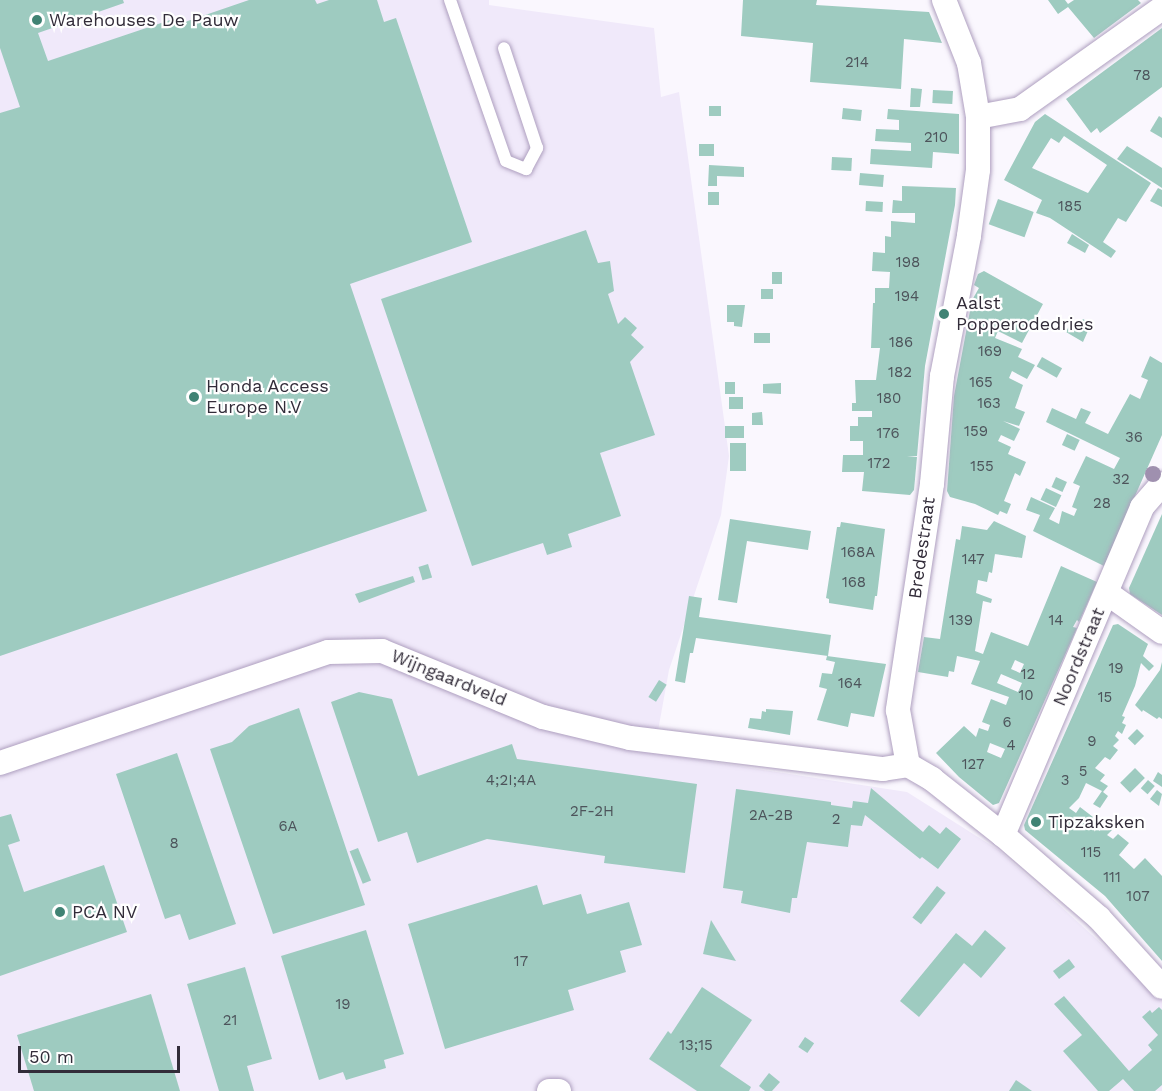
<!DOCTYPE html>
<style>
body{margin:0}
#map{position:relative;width:1162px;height:1091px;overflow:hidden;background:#faf7fe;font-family:"Work Sans",sans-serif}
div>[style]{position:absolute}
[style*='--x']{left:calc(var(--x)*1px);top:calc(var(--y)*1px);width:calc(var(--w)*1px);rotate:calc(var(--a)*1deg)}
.built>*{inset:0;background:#f0e9fa}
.building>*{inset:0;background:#9ecbc0;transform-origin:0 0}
.roads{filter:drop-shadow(0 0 2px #ae9fbf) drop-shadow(0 0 2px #ae9fbf)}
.service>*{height:12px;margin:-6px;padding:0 6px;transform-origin:6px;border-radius:6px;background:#fff}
.minor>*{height:24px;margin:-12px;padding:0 12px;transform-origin:12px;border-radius:12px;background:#fff}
.trees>*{width:16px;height:16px;margin:-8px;border-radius:50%;background:#9f90af}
.dots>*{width:16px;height:16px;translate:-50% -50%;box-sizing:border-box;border:3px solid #fff;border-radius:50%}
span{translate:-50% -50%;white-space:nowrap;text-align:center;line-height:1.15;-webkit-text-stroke:4.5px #fff;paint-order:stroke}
.number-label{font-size:15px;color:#4d545b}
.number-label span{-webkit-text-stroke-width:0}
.poi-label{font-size:18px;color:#322c39}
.left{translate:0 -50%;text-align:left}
.street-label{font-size:18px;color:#322c39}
.scale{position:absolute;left:18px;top:1046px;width:162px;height:27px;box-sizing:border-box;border:3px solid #322c39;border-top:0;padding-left:8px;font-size:18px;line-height:21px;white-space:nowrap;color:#322c39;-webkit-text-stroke:4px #fff;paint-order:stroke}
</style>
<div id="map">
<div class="built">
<div style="clip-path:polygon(0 0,489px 0,489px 5px,654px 28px,661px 97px,679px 92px,729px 456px,721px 515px,669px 670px,654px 753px,907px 792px,1000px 851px,1162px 999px,1162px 1091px,0 1091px)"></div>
</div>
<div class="building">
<div style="clip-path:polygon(0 0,123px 0,124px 3px,38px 33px,48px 61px,176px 18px,179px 24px,249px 0,315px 0,317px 4px,329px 0,377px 0,384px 22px,396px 18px,472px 242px,350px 284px,427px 511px,0 656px,0 113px,20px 107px,0 48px)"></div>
<div style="clip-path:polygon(743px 0,817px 0,816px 5px,929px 12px,942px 43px,904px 39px,901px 89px,810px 82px,813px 43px,741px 36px)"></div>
<div style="clip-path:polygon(1048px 0,1065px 0,1068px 4px,1074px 0,1138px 0,1141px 3px,1094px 38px,1068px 7px,1058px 14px)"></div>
<div style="clip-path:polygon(1162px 28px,1162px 87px,1100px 133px,1097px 128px,1091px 133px,1066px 99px)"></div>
<div style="clip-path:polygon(911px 88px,922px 89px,920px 107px,910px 107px)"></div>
<div style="left:933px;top:90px;width:20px;height:13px;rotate:3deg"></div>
<div style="left:709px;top:106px;width:12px;height:10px"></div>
<div style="left:843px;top:108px;width:19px;height:11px;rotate:6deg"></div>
<div style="clip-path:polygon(888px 109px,959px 114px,959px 154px,933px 152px,932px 168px,870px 164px,871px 149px,911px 151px,911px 143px,875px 141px,876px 129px,899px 130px,899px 120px,887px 119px)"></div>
<div style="clip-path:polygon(evenodd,1045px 114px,1151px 183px,1126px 222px,1118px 218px,1103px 242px,1116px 251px,1111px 258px,1050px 218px,1036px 213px,1042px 200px,1004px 180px,1035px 122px,1045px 114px,1064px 136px,1107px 165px,1088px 193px,1032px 168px,1051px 138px,1059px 143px,1064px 136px)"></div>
<div style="clip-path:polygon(1159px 116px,1162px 118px,1162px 138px,1150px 131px)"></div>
<div style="left:699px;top:144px;width:15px;height:12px"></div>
<div style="clip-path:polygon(1127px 146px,1162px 168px,1162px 188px,1117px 159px)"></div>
<div style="left:832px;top:157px;width:20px;height:13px;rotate:3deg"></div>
<div style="clip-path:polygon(709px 165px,744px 167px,744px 177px,717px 176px,717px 186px,708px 186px)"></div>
<div style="left:860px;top:173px;width:24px;height:12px;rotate:5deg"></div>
<div style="clip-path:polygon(902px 186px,956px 188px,955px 205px,925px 366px,917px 456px,907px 456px,917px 457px,914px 490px,910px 495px,862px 491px,864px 472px,842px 472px,843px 455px,863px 455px,863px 441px,850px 441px,850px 426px,858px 426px,858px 417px,872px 417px,872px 411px,852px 411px,852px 403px,856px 403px,855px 380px,876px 380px,880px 348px,871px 348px,873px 303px,875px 303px,875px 288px,889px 288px,890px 272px,872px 271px,873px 252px,885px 253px,885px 236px,891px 237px,891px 221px,915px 223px,915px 213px,892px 213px,893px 200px,902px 201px)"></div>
<div style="clip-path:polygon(1158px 188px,1162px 190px,1162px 207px,1150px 201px)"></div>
<div style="left:708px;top:192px;width:11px;height:13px"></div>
<div style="left:998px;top:199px;width:38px;height:27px;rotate:20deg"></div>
<div style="left:866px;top:201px;width:17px;height:10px;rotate:3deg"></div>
<div style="clip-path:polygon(586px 230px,598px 263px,610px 261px,614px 291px,608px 294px,618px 324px,625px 317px,637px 328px,631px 335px,644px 347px,630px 362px,655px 435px,600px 453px,621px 516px,568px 534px,572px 547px,547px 555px,543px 543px,472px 566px,381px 299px)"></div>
<div style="clip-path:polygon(1072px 234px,1089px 245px,1085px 253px,1067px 243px)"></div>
<div style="clip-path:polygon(984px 271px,1043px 304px,1022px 343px,998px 331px,995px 338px,1022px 349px,1018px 357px,1035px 365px,1027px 379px,1012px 371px,1009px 378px,1023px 385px,1015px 408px,1025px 412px,1019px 426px,1003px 421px,1020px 429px,1014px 441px,1001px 435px,998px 441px,1011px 447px,1008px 454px,1026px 462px,1020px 476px,1015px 473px,1004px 501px,1011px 504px,1007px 514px,1000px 511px,998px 515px,975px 504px,950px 497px,947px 491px,954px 396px,972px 300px,979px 288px,974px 285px,978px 274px)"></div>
<div style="left:772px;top:272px;width:10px;height:12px"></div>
<div style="left:761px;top:289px;width:12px;height:10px"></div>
<div style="clip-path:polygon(727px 305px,745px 305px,742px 327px,734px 326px,734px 322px,727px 322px)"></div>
<div style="clip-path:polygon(1083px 319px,1091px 324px,1083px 342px,1066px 332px,1072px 320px,1080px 324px)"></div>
<div style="left:754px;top:333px;width:16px;height:10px"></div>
<div style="clip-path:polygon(1150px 356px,1162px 363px,1162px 435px,1104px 566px,1033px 531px,1040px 515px,1026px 510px,1031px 497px,1055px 508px,1049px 519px,1059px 524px,1062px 511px,1074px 516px,1077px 509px,1072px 507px,1080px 486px,1073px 483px,1086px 456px,1114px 469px,1120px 458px,1046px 422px,1052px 408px,1076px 419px,1081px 408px,1091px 412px,1085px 423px,1108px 434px,1130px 394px,1140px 399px,1148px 380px,1141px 377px)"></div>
<div style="left:1042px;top:357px;width:23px;height:11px;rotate:29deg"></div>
<div style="left:725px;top:382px;width:10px;height:12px"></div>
<div style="clip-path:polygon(781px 383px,781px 394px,763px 393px,763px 384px)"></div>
<div style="left:729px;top:397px;width:14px;height:12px"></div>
<div style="clip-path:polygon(762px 412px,763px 425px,752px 425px,752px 413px)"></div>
<div style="left:725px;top:426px;width:19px;height:12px"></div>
<div style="left:1067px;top:434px;width:14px;height:12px;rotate:25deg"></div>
<div style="left:730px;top:443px;width:16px;height:28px"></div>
<div style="left:1056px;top:477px;width:12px;height:11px;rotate:24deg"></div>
<div style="left:1046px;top:488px;width:17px;height:13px;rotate:25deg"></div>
<div style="clip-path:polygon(1162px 514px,1162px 615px,1130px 594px,1129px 588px)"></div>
<div style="clip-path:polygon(730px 519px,811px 531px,808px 550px,747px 541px,737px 603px,718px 600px)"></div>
<div style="clip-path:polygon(evenodd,994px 521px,1026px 536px,1022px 558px,995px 554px,992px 573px,989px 572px,987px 582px,978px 580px,976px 593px,992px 599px,991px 603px,983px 601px,975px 651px,983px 654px,991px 632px,1028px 646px,1061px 566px,1097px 582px,1079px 622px,1077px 620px,1073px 627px,1077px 628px,999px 803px,993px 805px,959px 777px,936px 753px,964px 726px,976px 737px,979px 728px,988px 731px,990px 725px,982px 722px,991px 699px,1006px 705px,1009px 697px,971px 684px,980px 661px,957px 656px,954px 672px,949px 671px,948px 677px,918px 672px,924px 637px,940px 639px,956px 539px,960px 540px,962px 526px,987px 530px,994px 521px,1015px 660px,1024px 664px,1020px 673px,1011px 669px,1015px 660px,994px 521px,1001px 674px,1022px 683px,1018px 692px,997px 683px,1001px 674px,994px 521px,990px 743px,1005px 749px,1001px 758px,987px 752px,990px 743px)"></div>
<div style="clip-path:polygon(841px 522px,885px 529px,877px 596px,875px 596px,873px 610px,829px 603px,829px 599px,826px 598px,837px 527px,840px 527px)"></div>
<div style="left:428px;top:564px;width:14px;height:10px;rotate:73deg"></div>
<div style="clip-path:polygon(413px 576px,415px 582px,359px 603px,355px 594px)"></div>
<div style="clip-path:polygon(689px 596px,702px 598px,699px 617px,831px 635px,828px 656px,696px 638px,693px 653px,690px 653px,685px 683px,675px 681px)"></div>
<div style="clip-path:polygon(1118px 624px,1148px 644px,1143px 656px,1154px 666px,1149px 671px,1141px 663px,1135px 686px,1122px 716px,1125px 717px,1122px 723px,1126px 725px,1122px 734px,1118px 731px,1115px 736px,1119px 740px,1113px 746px,1118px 750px,1110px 760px,1105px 757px,1095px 768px,1105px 775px,1100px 781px,1108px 786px,1103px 792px,1108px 796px,1100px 808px,1093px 804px,1102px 791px,1086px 783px,1079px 798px,1069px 808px,1076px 813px,1080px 807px,1093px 817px,1088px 822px,1100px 831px,1106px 823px,1112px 830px,1107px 835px,1113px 839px,1118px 834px,1129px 843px,1119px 855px,1134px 869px,1145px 858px,1162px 876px,1162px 961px,1105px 896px,1025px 830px,1024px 825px,1113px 625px)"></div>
<div style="clip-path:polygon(827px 656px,886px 664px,874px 717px,851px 713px,848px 727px,817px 720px,827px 689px,819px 687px,822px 673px,832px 674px,835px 662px,826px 660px)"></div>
<div style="clip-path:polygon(1162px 662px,1162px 719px,1159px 717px,1157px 719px,1143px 710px,1142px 712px,1135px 705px,1160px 670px)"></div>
<div style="left:659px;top:680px;width:9px;height:20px;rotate:32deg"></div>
<div style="clip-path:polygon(359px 692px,392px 699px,418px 776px,512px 744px,517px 759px,697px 784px,685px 873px,604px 863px,605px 856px,487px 839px,417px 863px,407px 832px,378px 842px,331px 702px)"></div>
<div style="clip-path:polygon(299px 708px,365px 905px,273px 934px,210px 749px,232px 742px,249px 726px)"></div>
<div style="clip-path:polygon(766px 709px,793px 711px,790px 735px,748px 728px,750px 718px,761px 719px,762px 711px,766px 712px)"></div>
<div style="left:1137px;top:729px;width:10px;height:13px;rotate:45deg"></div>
<div style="clip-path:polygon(177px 753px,236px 924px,189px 940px,180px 914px,165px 919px,116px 774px)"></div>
<div style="left:1135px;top:768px;width:14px;height:21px;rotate:45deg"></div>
<div style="clip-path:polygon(1158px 772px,1162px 775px,1162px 787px,1153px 781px)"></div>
<div style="left:1148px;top:780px;width:9px;height:11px;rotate:41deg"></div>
<div style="clip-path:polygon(871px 788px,923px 832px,929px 825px,940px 834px,946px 827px,961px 839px,938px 869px,922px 857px,920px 859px,865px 815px,862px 826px,851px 825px,848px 847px,807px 842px,797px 898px,792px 898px,790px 913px,741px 903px,743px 891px,723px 888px,736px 789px,831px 802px,831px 805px,852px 808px,853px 801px,868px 803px)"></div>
<div style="clip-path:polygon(1157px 790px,1162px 794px,1159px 806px,1150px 799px)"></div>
<div style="clip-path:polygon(11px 814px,20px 841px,8px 845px,24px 892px,104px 865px,127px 932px,0 976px,0 817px)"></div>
<div style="left:358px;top:848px;width:35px;height:9px;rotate:68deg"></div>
<div style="clip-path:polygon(537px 885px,543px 905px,581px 894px,587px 914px,629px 902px,642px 945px,620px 951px,626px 972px,568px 990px,574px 1010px,445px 1049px,408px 924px)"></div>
<div style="left:937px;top:886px;width:11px;height:40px;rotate:38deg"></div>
<div style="clip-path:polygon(711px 920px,736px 961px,703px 954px)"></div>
<div style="clip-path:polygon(366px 930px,404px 1054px,384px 1060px,386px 1068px,346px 1080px,343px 1072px,319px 1080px,281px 956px)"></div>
<div style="clip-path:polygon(985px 930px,1006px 948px,981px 978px,964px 963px,919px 1017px,900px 1001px,956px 933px,972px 946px)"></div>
<div style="left:1069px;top:959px;width:10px;height:20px;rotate:53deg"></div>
<div style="clip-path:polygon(245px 967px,272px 1059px,247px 1066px,254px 1091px,219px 1091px,187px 984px)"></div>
<div style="clip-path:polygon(702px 987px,752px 1020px,720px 1066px,751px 1087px,749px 1091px,697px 1091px,649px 1059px,668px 1031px,671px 1034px)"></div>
<div style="clip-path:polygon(151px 994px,180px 1091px,34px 1091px,17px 1035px)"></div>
<div style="clip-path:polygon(1064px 996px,1129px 1071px,1152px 1050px,1148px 1045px,1158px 1035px,1142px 1017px,1150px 1010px,1152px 1013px,1159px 1007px,1162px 1010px,1162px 1085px,1155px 1091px,1134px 1091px,1123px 1079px,1109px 1091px,1098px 1091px,1063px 1051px,1082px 1035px,1054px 1004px)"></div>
<div style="left:805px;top:1037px;width:11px;height:12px;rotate:34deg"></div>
<div style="clip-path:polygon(769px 1073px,780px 1082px,772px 1091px,765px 1091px,759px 1086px)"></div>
<div style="clip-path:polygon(1016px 1080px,1032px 1091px,1009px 1091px)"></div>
</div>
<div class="roads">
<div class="service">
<div style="--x:450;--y:0;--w:170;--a:70.8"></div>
<div style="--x:506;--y:161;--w:22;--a:22"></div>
<div style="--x:526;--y:169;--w:24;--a:-62"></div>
<div style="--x:537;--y:148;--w:105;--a:-108.3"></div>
</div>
<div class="minor">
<div style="--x:944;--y:0;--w:68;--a:68.4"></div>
<div style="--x:969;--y:63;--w:55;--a:80.5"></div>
<div style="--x:978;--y:117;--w:53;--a:90"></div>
<div style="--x:978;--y:170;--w:67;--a:97.8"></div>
<div style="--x:969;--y:236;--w:143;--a:100.9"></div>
<div style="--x:942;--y:376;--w:108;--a:95.3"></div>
<div style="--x:932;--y:484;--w:229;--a:98.6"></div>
<div style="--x:898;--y:710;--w:56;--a:79.7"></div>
<div style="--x:908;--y:765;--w:28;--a:30"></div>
<div style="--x:932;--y:779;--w:90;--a:38.3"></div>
<div style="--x:1003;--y:835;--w:127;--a:40.8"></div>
<div style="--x:1099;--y:918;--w:93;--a:47.6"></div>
<div style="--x:978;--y:117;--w:43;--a:-10.8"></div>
<div style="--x:1020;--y:109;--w:174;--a:-35.4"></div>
<div style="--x:1107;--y:593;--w:67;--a:35.3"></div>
<div style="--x:0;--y:763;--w:346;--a:-18.7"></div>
<div style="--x:328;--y:652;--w:54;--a:-1.1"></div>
<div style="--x:382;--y:651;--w:174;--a:22.3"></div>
<div style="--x:543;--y:717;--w:89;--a:13.6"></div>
<div style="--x:630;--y:738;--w:255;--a:7"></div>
<div style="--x:883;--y:769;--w:25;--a:-9"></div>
<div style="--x:1003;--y:835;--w:356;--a:-67"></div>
<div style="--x:1142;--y:507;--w:30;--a:-49"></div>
<div style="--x:549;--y:1091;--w:10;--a:0"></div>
</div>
</div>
<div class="trees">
<div style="left:1153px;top:474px"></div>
</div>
<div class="dots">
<div style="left:37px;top:20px;background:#408374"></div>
<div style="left:944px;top:314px;background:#408374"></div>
<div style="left:194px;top:397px;background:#408374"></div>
<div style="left:1036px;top:822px;background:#408374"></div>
<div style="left:60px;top:912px;background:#408374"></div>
</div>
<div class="number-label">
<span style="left:857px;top:63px">214</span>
<span style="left:1142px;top:76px">78</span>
<span style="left:936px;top:138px">210</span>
<span style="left:1070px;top:207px">185</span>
<span style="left:908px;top:263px">198</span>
<span style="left:907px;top:297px">194</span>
<span style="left:901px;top:343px">186</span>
<span style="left:990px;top:352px">169</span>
<span style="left:900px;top:373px">182</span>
<span style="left:981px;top:383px">165</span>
<span style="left:889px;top:399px">180</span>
<span style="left:989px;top:404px">163</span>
<span style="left:976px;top:432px">159</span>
<span style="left:888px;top:434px">176</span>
<span style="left:1134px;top:438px">36</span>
<span style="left:879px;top:464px">172</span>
<span style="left:982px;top:467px">155</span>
<span style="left:1121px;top:480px">32</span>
<span style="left:1102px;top:504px">28</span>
<span style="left:858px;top:553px">168A</span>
<span style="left:973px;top:560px">147</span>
<span style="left:854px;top:583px">168</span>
<span style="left:961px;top:621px">139</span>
<span style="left:1056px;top:621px">14</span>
<span style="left:1116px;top:669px">19</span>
<span style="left:1028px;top:675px">12</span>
<span style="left:850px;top:684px">164</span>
<span style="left:1026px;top:696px">10</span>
<span style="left:1105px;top:698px">15</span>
<span style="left:1007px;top:723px">6</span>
<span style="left:1092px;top:742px">9</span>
<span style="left:1011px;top:746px">4</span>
<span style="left:973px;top:765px">127</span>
<span style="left:1083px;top:772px">5</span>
<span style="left:511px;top:781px">4;2I;4A</span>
<span style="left:1065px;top:781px">3</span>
<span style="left:592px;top:812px">2F-2H</span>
<span style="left:771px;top:816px">2A-2B</span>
<span style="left:836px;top:820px">2</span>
<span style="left:288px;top:827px">6A</span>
<span style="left:174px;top:844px">8</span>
<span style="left:1091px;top:853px">115</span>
<span style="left:1112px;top:878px">111</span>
<span style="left:1138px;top:897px">107</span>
<span style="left:521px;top:962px">17</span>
<span style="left:343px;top:1005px">19</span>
<span style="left:230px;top:1021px">21</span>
<span style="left:696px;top:1046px">13;15</span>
</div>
<div class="poi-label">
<span class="left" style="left:49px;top:20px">Warehouses De Pauw</span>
<span class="left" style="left:956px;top:314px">Aalst<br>Popperodedries</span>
<span class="left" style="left:206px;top:397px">Honda Access<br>Europe N.V</span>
<span class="left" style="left:1048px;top:822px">Tipzaksken</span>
<span class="left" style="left:72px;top:912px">PCA NV</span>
</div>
<div class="street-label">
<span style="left:922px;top:548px;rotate:-82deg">Bredestraat</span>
<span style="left:1079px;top:657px;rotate:-67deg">Noordstraat</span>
<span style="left:449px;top:678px;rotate:22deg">Wijngaardveld</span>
</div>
<div class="scale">50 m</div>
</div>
